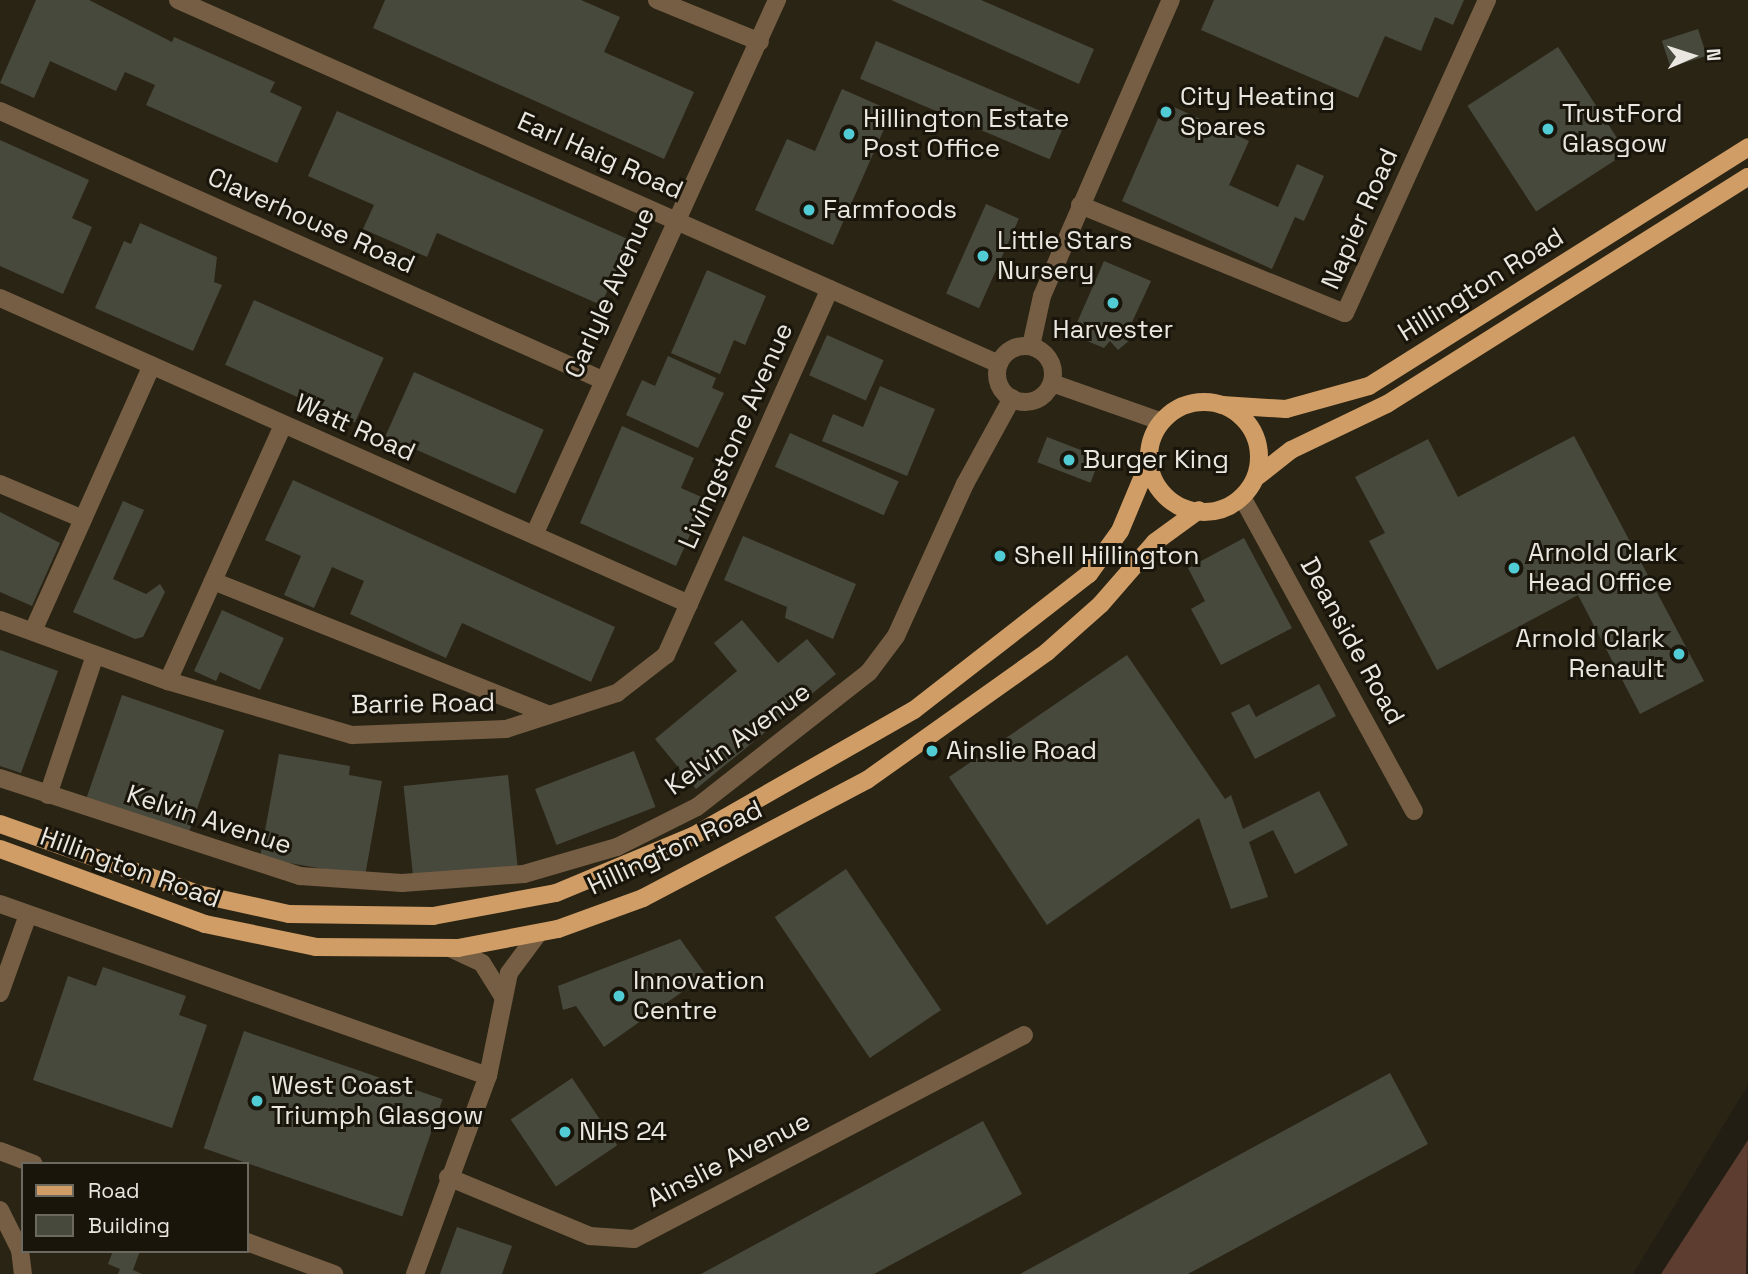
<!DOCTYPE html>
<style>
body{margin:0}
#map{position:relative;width:1748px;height:1274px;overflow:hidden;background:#221e14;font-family:"Space Grotesk",sans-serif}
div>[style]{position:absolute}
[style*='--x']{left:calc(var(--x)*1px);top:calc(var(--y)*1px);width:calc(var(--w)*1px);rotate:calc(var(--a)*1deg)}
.built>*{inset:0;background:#2a2414}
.forest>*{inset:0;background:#5d3d2f}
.building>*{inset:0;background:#48493d;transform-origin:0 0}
.minor>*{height:18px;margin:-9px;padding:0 9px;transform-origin:9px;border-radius:9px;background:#765e44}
.minor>.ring{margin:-9px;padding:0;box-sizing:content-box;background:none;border:18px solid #765e44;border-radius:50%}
.primary>*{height:18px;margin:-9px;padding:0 9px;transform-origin:9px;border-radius:9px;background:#d09d66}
.primary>.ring{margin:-9px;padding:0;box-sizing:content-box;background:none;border:18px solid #d09d66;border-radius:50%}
.dots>*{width:19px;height:19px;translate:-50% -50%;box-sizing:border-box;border:4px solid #19150b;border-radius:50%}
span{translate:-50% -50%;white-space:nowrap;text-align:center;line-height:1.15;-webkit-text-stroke:6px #19150b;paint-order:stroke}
.poi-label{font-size:26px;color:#e9e7e0}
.left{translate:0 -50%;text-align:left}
.right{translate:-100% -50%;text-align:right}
.street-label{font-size:26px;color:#e9e7e0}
.legend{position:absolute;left:21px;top:1162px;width:228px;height:91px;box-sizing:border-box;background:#19150b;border:2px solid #6c6960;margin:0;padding:9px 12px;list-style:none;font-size:21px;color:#e9e7e0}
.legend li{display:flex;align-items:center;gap:14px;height:35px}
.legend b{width:35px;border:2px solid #6c6960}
.north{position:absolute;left:1657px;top:21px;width:70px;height:70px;-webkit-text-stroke:5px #19150b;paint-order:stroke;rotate:87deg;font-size:19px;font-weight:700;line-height:28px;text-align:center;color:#e9e7e0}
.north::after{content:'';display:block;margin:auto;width:24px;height:32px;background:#e9e7e0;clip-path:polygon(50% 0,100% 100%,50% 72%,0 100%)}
</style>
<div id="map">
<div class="built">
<div style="clip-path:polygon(evenodd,0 0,1748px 0,1748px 1085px,1633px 1274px,0 1274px,0 0,23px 1164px,247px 1164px,247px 1251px,23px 1251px,23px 1164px)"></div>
</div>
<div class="forest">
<div style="clip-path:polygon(1748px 1140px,1746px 1274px,1661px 1274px)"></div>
</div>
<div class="building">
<div style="clip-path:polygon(36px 0,89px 0,172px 42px,174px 37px,275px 82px,270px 92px,302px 107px,277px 163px,146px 105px,155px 85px,125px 72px,116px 91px,50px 61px,34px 98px,0 83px)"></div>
<div style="clip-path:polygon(385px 0,581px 0,620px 17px,604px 52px,694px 92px,664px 159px,373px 28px)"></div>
<div style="clip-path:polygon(891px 0,981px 0,1094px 49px,1079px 84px)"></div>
<div style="clip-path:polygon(1214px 0,1464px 0,1453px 25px,1435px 17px,1421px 51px,1385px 36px,1358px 98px,1201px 30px)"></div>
<div style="left:1698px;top:29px;width:28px;height:38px;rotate:72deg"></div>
<div style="left:876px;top:41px;width:206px;height:41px;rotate:23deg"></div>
<div style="left:1558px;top:47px;width:126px;height:108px;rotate:57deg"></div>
<div style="clip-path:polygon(842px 89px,892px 111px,833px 245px,755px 210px,787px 139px,815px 151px)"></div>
<div style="clip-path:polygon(1165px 103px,1249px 141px,1229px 185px,1278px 207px,1297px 164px,1324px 176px,1304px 221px,1295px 217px,1272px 269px,1122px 201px)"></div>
<div style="clip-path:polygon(337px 111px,630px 240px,601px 305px,437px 233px,427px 257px,363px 229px,374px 205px,308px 176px)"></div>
<div style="clip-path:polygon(0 140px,89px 180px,72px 218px,92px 227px,63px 294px,0 266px)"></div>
<div style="left:986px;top:204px;width:36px;height:98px;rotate:24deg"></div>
<div style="clip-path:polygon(140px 223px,217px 257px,214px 282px,222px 285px,193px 351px,95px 308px,124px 241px,131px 244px)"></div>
<div style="clip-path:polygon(1104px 261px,1151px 281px,1127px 333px,1130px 340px,1118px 350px,1110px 341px,1104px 348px,1080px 338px,1084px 328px,1076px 325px)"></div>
<div style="clip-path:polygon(707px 270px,766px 296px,745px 345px,734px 340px,720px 374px,671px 353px)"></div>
<div style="left:254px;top:300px;width:142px;height:71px;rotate:24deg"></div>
<div style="left:827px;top:335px;width:62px;height:44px;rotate:24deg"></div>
<div style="clip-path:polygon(668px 356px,716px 378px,712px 388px,724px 393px,698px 448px,626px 415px,642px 380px,655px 386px)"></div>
<div style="left:414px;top:372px;width:142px;height:70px;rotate:24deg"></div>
<div style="clip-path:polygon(880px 386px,935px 409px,907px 476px,822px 441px,833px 414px,863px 427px)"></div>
<div style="clip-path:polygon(622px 426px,694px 458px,681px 488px,706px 499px,676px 566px,580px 523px)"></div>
<div style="left:790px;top:433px;width:119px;height:37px;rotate:24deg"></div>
<div style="clip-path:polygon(1574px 436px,1704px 681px,1640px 714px,1578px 595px,1437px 670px,1369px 541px,1385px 533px,1355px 477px,1428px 439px,1458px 497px)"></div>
<div style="left:1047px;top:437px;width:57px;height:27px;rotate:21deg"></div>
<div style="clip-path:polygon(293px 480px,615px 627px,591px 682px,462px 623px,446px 658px,350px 614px,364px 581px,332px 567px,314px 608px,284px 595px,301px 556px,265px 540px)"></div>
<div style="clip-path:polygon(123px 501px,144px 510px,113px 579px,146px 594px,160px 584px,165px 592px,143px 637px,135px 639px,73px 612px)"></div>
<div style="clip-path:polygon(0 512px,60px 543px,32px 606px,0 592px)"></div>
<div style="clip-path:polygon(743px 536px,856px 584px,833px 639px,785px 618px,787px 607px,724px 580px)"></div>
<div style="clip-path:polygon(1244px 538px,1292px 628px,1221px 665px,1191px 609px,1205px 601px,1188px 568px)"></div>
<div style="clip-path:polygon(222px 610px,284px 638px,260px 690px,220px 672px,216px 681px,194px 671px)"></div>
<div style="clip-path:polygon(742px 620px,778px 663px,807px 639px,836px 674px,696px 789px,655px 739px,737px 671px,714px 643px)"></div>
<div style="clip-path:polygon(0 650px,58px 671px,21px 773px,0 766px)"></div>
<div style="clip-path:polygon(1127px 655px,1225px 799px,1231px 795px,1243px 829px,1319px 791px,1348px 845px,1295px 874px,1273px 830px,1249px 842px,1268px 897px,1231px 909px,1199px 818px,1047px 925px,949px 777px)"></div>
<div style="clip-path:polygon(1319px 684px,1336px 716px,1255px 759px,1231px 713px,1249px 704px,1256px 717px)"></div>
<div style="left:122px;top:695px;width:108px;height:108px;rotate:19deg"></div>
<div style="left:634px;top:751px;width:60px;height:106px;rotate:69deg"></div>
<div style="clip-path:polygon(279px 754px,350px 766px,349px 775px,382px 781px,365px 876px,260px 858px)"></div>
<div style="left:508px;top:775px;width:92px;height:105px;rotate:84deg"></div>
<div style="left:846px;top:869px;width:170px;height:86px;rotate:56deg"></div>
<div style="clip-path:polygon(680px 939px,706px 975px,604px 1047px,576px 1006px,563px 1010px,558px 986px)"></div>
<div style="clip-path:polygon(103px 967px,186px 996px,179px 1015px,207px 1025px,172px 1128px,33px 1080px,68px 976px,96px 986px)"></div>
<div style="left:244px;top:1031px;width:210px;height:124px;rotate:19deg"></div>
<div style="clip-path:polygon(1390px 1073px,1428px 1144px,1188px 1274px,1020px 1274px)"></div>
<div style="left:572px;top:1078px;width:81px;height:74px;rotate:56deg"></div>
<div style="clip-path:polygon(983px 1121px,1022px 1194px,874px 1274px,701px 1274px)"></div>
<div style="clip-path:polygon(457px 1227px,512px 1246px,502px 1274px,440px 1274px)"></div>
<div style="clip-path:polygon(113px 1251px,140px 1251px,133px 1270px,142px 1274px,118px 1274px,120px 1269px,108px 1264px)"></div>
</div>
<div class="minor">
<div style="--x:178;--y:0;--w:898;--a:23.91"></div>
<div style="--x:657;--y:0;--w:111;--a:22.2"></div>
<div style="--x:0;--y:111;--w:657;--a:24.07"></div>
<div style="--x:1080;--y:205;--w:286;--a:22.2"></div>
<div style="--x:1345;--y:313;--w:344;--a:-65.6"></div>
<div style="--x:0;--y:298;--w:754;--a:23.95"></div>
<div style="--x:1031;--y:346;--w:51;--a:-77.6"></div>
<div style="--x:1042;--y:296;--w:323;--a:-66.5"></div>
<div class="ring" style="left:997px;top:346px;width:38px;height:38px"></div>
<div style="--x:1052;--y:383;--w:114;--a:19.4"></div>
<div style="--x:0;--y:484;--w:90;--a:22.9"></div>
<div style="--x:1242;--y:497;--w:358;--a:61.3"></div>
<div style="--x:534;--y:535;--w:588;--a:-65.57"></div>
<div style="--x:213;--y:581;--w:360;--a:21.7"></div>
<div style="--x:0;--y:620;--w:179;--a:20"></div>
<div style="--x:168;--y:681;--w:192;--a:16.4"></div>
<div style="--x:352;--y:735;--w:154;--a:-2.2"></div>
<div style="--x:506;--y:729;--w:117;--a:-18"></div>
<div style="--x:617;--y:693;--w:62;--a:-37.8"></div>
<div style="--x:666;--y:655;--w:401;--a:-65.9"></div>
<div style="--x:33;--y:631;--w:291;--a:-65.9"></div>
<div style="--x:168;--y:681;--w:281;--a:-65.8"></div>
<div style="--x:0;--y:778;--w:316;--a:18.1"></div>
<div style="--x:300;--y:876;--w:102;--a:3.9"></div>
<div style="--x:402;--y:883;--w:122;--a:-4.2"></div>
<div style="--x:524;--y:874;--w:97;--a:-16.2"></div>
<div style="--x:617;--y:847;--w:89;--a:-26.6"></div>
<div style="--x:697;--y:807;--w:219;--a:-38.1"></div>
<div style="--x:869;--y:672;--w:45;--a:-53.1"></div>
<div style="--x:896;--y:636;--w:167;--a:-65.6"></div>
<div style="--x:965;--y:484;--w:98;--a:-61.3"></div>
<div style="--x:48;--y:795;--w:148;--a:-71.4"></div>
<div style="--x:0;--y:904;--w:517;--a:19.42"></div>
<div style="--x:450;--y:948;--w:35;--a:25"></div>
<div style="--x:482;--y:963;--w:39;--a:58"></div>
<div style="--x:0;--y:993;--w:83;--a:-70.3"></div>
<div style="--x:0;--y:1151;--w:36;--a:21"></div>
<div style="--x:448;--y:1177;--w:154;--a:22.6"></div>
<div style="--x:590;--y:1236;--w:44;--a:3.9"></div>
<div style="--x:634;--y:1239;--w:440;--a:-27.6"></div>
<div style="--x:0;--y:1210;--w:45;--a:63.4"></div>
<div style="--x:20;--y:1250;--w:24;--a:83"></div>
<div style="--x:247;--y:1242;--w:93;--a:20.2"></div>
<div style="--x:415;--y:1274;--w:211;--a:-69.8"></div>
<div style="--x:488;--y:1076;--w:105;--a:-78.5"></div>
<div style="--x:509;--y:973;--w:49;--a:-53.4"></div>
</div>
<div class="primary">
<div class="ring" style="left:1149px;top:402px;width:92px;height:92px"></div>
<div style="--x:1222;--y:405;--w:64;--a:3.6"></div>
<div style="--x:1286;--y:409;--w:86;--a:-15.5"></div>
<div style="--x:1369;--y:386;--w:448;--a:-32.2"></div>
<div style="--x:1258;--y:476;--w:42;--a:-38.2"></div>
<div style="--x:1291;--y:450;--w:106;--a:-25.6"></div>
<div style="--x:1387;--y:404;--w:426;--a:-32.2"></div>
<div style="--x:0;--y:824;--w:210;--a:19.5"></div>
<div style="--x:198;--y:894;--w:93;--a:12.4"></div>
<div style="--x:289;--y:914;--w:144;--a:0.8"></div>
<div style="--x:433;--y:916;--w:125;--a:-10.6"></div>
<div style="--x:556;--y:893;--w:148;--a:-22.6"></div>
<div style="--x:693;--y:836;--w:254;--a:-29.7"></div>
<div style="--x:914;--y:710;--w:222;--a:-37.9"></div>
<div style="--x:1089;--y:574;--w:53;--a:-54.2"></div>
<div style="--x:1120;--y:531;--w:73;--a:-67.3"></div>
<div style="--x:0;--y:849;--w:218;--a:20.1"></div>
<div style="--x:205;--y:924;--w:113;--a:11.7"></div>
<div style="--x:316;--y:947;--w:142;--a:0.4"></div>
<div style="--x:458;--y:948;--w:102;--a:-10.8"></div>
<div style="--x:558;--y:929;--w:90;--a:-20"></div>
<div style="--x:643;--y:898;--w:253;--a:-27.8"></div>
<div style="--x:867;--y:780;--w:221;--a:-35.4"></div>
<div style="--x:1047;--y:652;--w:72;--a:-41.6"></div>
<div style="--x:1101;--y:604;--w:82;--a:-48.9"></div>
<div style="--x:1155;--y:542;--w:54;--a:-36"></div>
</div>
<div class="dots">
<div style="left:1166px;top:112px;background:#51ccd5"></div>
<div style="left:1548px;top:129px;background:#51ccd5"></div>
<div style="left:849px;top:134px;background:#51ccd5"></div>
<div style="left:809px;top:210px;background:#51ccd5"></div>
<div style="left:983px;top:256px;background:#51ccd5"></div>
<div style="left:1113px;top:303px;background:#51ccd5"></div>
<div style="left:1069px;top:460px;background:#51ccd5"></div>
<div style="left:1000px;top:556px;background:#51ccd5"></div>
<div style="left:1514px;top:568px;background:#51ccd5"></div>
<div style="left:1679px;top:654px;background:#51ccd5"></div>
<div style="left:932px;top:751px;background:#51ccd5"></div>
<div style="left:619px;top:996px;background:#51ccd5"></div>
<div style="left:257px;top:1101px;background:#51ccd5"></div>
<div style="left:565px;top:1132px;background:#51ccd5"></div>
</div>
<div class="poi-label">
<span class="left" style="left:1180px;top:112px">City Heating<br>Spares</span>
<span class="left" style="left:1562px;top:129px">TrustFord<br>Glasgow</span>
<span class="left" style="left:863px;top:134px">Hillington Estate<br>Post Office</span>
<span class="left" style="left:823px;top:210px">Farmfoods</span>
<span class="left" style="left:997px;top:256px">Little Stars<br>Nursery</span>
<span style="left:1113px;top:330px">Harvester</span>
<span class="left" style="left:1083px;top:460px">Burger King</span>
<span class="left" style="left:1528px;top:568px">Arnold Clark<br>Head Office</span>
<span class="left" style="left:1014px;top:556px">Shell Hillington</span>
<span class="right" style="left:1665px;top:654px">Arnold Clark<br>Renault</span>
<span class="left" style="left:946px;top:751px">Ainslie Road</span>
<span class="left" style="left:633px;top:996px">Innovation<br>Centre</span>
<span class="left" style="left:271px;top:1101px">West Coast<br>Triumph Glasgow</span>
<span class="left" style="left:579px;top:1132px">NHS 24</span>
</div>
<div class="street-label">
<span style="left:600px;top:156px;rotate:24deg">Earl Haig Road</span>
<span style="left:1360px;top:219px;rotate:-66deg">Napier Road</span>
<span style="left:311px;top:221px;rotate:24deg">Claverhouse Road</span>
<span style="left:1481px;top:285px;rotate:-32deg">Hillington Road</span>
<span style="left:610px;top:293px;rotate:-66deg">Carlyle Avenue</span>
<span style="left:355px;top:428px;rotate:24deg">Watt Road</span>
<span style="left:736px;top:436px;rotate:-66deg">Livingstone Avenue</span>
<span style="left:1352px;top:641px;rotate:61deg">Deanside Road</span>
<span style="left:423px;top:704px;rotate:-1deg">Barrie Road</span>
<span style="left:738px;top:739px;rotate:-36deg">Kelvin Avenue</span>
<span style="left:209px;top:820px;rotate:18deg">Kelvin Avenue</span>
<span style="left:675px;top:848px;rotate:-25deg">Hillington Road</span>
<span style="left:130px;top:868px;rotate:20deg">Hillington Road</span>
<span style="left:729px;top:1160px;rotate:-27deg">Ainslie Avenue</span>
</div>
<ul class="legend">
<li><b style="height:9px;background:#d09d66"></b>Road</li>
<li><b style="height:19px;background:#48493d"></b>Building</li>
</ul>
<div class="north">N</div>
</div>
